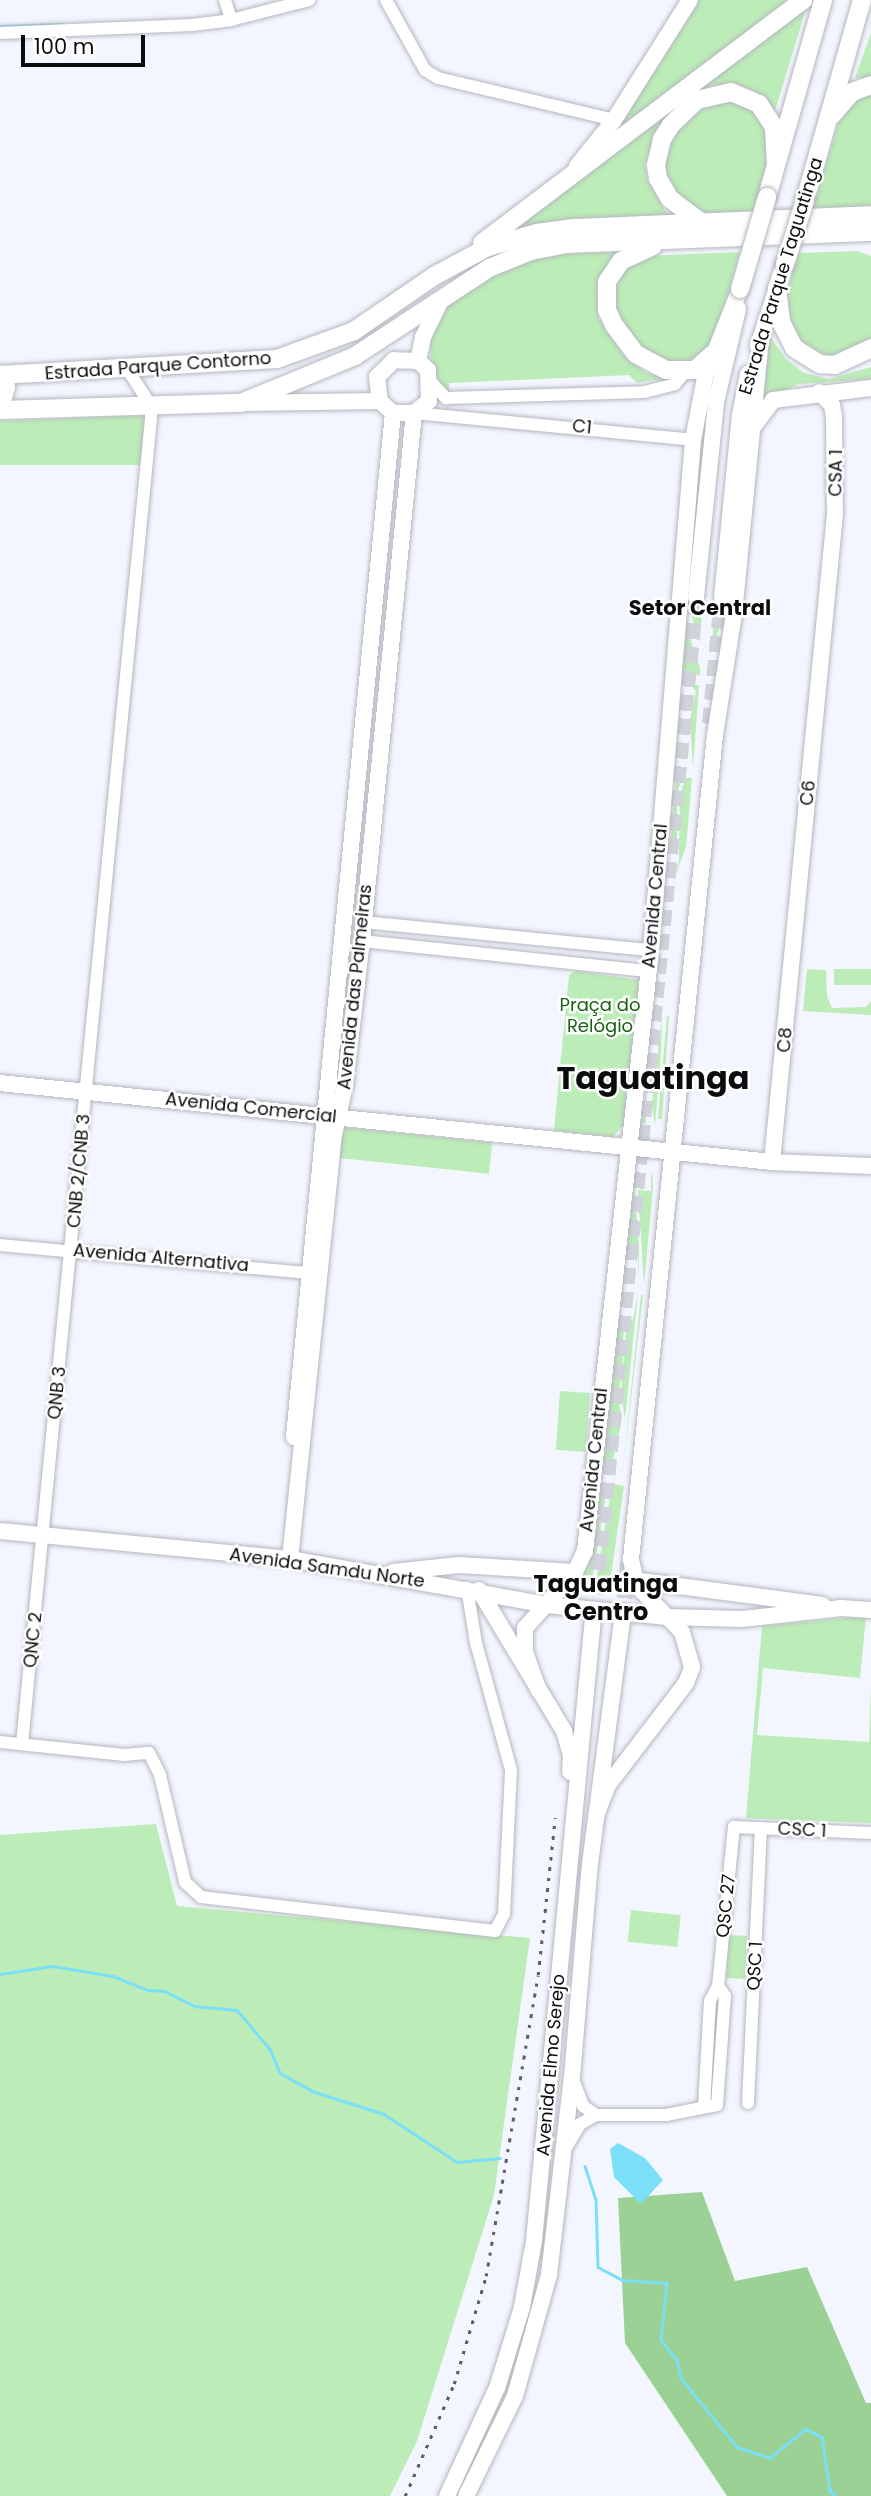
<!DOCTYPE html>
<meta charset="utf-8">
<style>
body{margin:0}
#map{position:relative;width:871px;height:2496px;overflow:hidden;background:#f3f6fe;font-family:Poppins,sans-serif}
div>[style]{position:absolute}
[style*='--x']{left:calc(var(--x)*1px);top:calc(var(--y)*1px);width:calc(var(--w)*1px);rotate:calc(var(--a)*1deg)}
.green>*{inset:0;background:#bcecb7;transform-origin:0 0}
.forest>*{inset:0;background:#9bd195}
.water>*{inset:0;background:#7bdff8}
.stream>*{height:2.5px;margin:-1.25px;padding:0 1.25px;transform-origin:1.25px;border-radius:1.25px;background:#7bdff8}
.major-tunnel>*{height:16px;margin-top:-8px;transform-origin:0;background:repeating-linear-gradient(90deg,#d0d3da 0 16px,transparent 0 24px)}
.roads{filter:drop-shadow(0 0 2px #b4b6bf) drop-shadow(0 0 2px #b4b6bf)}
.minor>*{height:12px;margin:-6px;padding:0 6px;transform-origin:6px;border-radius:6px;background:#fff}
.major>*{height:16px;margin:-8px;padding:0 8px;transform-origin:8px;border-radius:8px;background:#fff}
.highway>*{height:18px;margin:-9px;padding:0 9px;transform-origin:9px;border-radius:9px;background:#fff}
.rail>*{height:2.5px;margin-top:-1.25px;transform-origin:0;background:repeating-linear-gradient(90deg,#5b5d61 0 3.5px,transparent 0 10.5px)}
.bridges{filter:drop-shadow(0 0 2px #b4b6bf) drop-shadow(0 0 2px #b4b6bf)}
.highway-bridge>*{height:18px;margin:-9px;padding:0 9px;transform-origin:9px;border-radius:9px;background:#fff}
span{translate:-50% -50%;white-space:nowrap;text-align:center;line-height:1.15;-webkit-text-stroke:5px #fff;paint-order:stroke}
.street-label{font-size:18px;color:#0b0c0e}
.park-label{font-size:18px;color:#196113}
.quarter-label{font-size:21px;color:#0b0c0e;font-weight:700}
.district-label{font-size:24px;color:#0b0c0e;font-weight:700}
.town-label{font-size:32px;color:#0b0c0e;font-weight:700}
.scale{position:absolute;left:21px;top:35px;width:124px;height:32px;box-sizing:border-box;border:4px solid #0b0c0e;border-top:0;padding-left:9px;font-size:21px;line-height:24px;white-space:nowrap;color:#0b0c0e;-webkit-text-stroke:5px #fff;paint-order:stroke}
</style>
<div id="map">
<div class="green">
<div style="clip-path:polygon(696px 0,790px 0,649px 105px,590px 156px)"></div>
<div style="clip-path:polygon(808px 2px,775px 111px,754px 91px,736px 84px,710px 85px,679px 104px,654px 139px,645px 164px,647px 179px,666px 212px,679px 221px,507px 234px)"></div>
<div style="clip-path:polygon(871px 33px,871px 77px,855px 78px)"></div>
<div style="clip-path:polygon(871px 92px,871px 208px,812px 212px,842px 111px)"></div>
<div style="clip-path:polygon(720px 97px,746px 103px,765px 121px,771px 149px,752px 214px,697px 214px,663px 184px,661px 151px,668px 137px,701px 104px)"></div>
<div style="clip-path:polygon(857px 251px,871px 256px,871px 343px,837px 361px,803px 352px,783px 308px,799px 253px)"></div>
<div style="clip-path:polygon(619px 252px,597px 284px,598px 317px,624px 356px,646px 373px,666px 378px,637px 383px,629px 375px,449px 383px,449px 391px,443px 389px,431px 362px,430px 343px,434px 319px,444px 302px,515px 263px,556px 254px)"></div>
<div style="clip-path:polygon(740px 252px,712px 346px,692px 363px,670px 366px,625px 338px,610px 290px,618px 273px,644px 256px)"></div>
<div style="clip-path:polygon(770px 337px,786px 359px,804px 373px,829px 379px,871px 367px,871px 379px,799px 384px,758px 402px)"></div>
<div style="clip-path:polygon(147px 415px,141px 465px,0 465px,0 421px)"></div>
<div style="clip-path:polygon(689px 595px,704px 597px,699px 641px,692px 617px)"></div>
<div style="clip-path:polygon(716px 597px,731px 598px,713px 644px,712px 642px)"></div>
<div style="clip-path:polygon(685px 623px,700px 668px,700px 676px,681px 668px)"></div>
<div style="clip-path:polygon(690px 685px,699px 685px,693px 768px,690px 720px,696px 691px)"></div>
<div style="clip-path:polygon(676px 776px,683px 777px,677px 792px,677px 850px,670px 849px)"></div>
<div style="clip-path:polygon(686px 778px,692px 778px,686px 847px,671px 887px,679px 861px,680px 794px)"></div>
<div style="clip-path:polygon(807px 969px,826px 970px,827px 996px,832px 1008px,866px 1007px,871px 1001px,871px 1015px,803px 1011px)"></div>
<div style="left:871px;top:969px;width:16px;height:37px;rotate:90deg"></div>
<div style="clip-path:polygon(575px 971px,639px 980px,625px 1123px,613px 1137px,554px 1130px,569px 975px)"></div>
<div style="clip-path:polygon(662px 1015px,661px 1052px,655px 1126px,652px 1105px)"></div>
<div style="clip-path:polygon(667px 1015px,669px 1016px,662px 1119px,658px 1119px)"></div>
<div style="clip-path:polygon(655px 1016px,645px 1110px,646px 1124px,642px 1123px)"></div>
<div style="left:341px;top:1127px;width:152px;height:31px;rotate:6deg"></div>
<div style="clip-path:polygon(651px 1173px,652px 1174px,653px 1187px,644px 1285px,638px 1190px,651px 1191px)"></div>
<div style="clip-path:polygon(634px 1184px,639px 1245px,639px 1282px,638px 1256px,627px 1251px)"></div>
<div style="clip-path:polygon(638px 1292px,625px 1419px,621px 1394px,627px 1319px,633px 1319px)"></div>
<div style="clip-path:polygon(641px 1295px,643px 1295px,622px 1477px)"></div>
<div style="clip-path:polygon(618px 1318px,624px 1318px,622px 1377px,617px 1394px,622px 1419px,610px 1474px,598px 1472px)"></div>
<div style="left:560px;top:1391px;width:30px;height:59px;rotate:4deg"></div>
<div style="clip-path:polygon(600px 1482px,606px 1494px,591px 1587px,573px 1585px,587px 1566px)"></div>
<div style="clip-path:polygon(612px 1484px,624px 1486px,609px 1589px,595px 1588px)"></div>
<div style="clip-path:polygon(866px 1616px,860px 1678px,763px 1668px,757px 1735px,869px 1742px,871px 1687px,871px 1823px,746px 1818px,762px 1626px)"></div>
<div style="clip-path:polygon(156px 1824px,177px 1906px,530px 1938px,494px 2195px,417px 2441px,390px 2496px,0 2496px,0 1835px)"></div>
<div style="left:631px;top:1910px;width:50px;height:32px;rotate:6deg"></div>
<div style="left:729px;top:1935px;width:18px;height:43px;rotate:3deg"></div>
</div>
<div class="forest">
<div style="clip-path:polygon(702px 2192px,735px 2281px,807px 2267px,866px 2403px,871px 2403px,871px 2496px,727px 2496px,625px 2343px,618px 2198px)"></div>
</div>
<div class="water">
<div style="clip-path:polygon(618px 2143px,645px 2158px,663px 2180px,641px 2204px,614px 2177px,610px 2149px)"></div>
</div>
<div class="stream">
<div style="--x:0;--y:26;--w:62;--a:-1.8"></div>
<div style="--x:0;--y:1974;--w:54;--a:-8.6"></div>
<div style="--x:53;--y:1966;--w:61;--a:9.5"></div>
<div style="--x:113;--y:1976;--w:38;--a:22"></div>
<div style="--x:148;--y:1990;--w:17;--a:3"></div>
<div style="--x:165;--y:1991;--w:34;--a:27"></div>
<div style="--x:195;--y:2006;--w:42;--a:5.4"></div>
<div style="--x:237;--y:2010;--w:51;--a:49.8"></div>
<div style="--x:270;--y:2049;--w:26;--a:67"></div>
<div style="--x:280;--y:2073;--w:37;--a:29"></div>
<div style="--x:312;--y:2091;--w:76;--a:17.7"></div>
<div style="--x:384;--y:2114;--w:87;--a:33.3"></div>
<div style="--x:457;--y:2162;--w:43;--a:-5.3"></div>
<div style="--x:585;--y:2166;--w:35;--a:72"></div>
<div style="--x:596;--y:2199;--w:68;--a:88.3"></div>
<div style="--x:598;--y:2267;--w:27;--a:28"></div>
<div style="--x:622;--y:2280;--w:45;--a:3.8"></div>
<div style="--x:667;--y:2283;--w:57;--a:96"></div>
<div style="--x:661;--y:2340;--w:26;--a:51"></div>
<div style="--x:677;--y:2360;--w:18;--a:77"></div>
<div style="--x:681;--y:2378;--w:89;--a:50.9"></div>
<div style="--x:737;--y:2447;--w:35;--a:18"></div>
<div style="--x:770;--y:2458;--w:45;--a:-39.6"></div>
<div style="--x:805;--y:2429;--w:19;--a:25"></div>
<div style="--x:822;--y:2437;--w:55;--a:81.6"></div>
<div style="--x:830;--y:2491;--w:8;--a:40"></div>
</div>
<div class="major-tunnel">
<div style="--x:710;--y:724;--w:127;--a:-84.6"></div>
<div style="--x:593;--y:1618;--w:1026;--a:-84.24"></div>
<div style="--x:622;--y:1622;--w:60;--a:-84.3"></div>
</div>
<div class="roads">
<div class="minor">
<div style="--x:225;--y:0;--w:21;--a:73"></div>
<div style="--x:386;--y:0;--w:80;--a:60.9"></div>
<div style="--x:425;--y:70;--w:15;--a:32"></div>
<div style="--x:438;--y:78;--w:181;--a:13.4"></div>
<div style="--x:0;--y:33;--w:192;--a:-2.4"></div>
<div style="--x:192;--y:25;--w:39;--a:-7"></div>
<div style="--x:231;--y:20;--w:81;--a:-14.4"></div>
<div style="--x:432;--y:383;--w:21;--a:47"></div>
<div style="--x:446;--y:398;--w:198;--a:-1.7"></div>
<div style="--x:644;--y:392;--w:32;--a:-14"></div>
<div style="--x:675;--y:384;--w:14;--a:-51"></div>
<div style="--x:414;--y:413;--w:280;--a:5.5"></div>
<div style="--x:363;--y:922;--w:289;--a:5.6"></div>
<div style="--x:362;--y:941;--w:289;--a:6"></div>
<div style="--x:0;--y:1245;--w:318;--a:5.2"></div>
<div style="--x:0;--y:1742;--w:125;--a:6"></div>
<div style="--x:124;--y:1755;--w:25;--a:-5"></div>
<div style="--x:149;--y:1753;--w:25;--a:63"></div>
<div style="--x:160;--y:1775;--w:110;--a:76.8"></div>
<div style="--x:185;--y:1882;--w:22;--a:43"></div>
<div style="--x:201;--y:1897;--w:296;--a:6.6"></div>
<div style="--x:495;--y:1931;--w:19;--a:-62"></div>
<div style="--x:504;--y:1914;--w:144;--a:-87.2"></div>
<div style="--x:511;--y:1770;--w:132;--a:-105.4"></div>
<div style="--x:476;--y:1643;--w:56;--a:-99.3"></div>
<div style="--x:22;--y:1744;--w:1331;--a:-84.44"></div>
<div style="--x:151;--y:419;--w:13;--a:-90"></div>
<div style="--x:151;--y:406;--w:43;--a:-122.6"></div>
<div style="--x:574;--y:2082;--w:26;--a:69"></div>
<div style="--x:583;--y:2106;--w:16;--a:35"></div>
<div style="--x:748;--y:2103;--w:275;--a:-87.3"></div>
<div style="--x:704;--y:2107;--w:106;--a:-86.8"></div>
<div style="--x:710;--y:2001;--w:17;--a:-62"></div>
<div style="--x:718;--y:1986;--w:160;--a:-84.3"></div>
<div style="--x:734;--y:1827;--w:137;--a:2.5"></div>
<div style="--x:567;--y:2146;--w:26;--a:-59"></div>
<div style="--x:580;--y:2124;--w:18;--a:-29"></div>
<div style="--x:596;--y:2115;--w:70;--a:0"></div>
<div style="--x:666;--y:2115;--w:52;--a:-11.1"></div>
<div style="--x:717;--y:2105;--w:109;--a:-85.8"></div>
<div style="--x:725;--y:1996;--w:12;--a:-125"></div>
</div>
<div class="major">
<div style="--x:577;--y:166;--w:59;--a:-51.2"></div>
<div style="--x:614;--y:120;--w:142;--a:-57.7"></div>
<div style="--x:758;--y:346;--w:61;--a:-71.9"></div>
<div style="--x:418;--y:361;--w:25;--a:-78"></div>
<div style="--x:423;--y:337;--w:39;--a:-64"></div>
<div style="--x:244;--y:403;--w:136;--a:-0.8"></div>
<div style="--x:380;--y:401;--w:18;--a:43"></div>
<div style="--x:393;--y:413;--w:21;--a:0"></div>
<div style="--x:414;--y:413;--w:19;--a:-39"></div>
<div style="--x:429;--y:401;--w:31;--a:-92"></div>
<div style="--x:428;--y:370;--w:13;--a:-138"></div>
<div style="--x:418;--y:361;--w:24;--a:-178"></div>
<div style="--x:394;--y:360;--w:24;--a:135"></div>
<div style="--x:377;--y:377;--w:24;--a:83"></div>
<div style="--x:753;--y:427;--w:34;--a:-53"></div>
<div style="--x:773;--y:400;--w:99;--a:-7"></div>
<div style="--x:696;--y:597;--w:196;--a:-84.1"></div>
<div style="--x:716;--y:402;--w:96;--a:-76.7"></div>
<div style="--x:722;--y:598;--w:184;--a:-84.4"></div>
<div style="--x:740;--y:415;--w:42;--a:-79"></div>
<div style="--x:0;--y:1083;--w:776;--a:5.84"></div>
<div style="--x:772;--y:1162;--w:99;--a:2.3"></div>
<div style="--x:772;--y:1162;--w:651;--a:-84.45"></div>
<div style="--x:835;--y:514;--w:97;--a:-90.6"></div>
<div style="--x:834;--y:417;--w:12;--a:-99"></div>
<div style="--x:832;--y:405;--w:18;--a:-135"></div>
<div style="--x:294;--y:1437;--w:1029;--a:-84.48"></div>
<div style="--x:0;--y:1531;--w:291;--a:5.5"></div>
<div style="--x:290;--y:1559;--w:261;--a:10.1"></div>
<div style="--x:547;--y:1605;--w:121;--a:5.7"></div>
<div style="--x:667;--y:1617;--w:75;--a:1.5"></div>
<div style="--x:742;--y:1619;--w:100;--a:-6.3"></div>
<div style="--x:841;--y:1608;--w:30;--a:4"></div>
<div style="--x:290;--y:1559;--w:426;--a:-84.1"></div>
<div style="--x:334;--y:1135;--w:51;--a:-77.6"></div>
<div style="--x:345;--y:1085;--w:145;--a:-83.3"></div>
<div style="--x:362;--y:941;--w:531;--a:-84.38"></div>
<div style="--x:393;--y:1572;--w:66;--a:-6.1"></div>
<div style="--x:459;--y:1565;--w:116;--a:3.5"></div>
<div style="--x:633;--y:1580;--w:191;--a:7.5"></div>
<div style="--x:479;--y:1590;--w:165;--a:58.9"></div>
<div style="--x:564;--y:1731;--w:25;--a:74"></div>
<div style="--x:571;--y:1755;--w:17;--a:93"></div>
<div style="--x:539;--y:1691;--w:41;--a:-109.7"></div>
<div style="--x:525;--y:1652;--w:24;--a:-90"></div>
<div style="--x:525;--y:1628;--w:75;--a:-48.2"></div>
<div style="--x:575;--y:1572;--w:23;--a:-65"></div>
<div style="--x:585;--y:1551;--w:605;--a:-83.73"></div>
<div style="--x:651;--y:950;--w:512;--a:-85.29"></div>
<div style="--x:693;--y:440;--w:64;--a:-79.2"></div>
<div style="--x:705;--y:377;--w:95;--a:-68.3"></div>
<div style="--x:596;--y:1816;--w:33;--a:-69"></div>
<div style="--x:608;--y:1785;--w:128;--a:-52.6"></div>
<div style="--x:686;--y:1683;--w:17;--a:-69"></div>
<div style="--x:692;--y:1667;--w:36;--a:-106"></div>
<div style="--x:682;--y:1632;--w:64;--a:-134.4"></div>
<div style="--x:637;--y:1586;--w:28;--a:-103"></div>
<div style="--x:631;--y:1559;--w:828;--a:-84.18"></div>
<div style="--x:715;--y:735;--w:122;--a:-81.1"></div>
<div style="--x:734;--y:614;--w:278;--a:-84.4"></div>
<div style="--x:447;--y:2496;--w:119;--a:-65.2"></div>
<div style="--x:497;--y:2388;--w:85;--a:-72.8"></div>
<div style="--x:522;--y:2307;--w:67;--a:-79.7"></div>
<div style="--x:534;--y:2241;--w:626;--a:-84.59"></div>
<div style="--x:466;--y:2496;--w:111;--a:-63.9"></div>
<div style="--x:515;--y:2396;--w:126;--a:-74.3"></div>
<div style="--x:549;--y:2275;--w:199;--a:-83.4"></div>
<div style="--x:572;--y:2077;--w:214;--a:-85.2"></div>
<div style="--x:590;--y:1864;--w:244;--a:-82.5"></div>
</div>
<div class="highway">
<div style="--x:832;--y:115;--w:30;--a:-49"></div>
<div style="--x:852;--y:92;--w:20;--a:-20"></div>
<div style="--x:767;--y:197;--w:205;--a:-74.1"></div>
<div style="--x:805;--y:200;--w:208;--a:-74.1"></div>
<div style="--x:702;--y:223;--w:40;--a:-143"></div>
<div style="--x:670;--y:199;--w:24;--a:-120"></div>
<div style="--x:658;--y:178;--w:13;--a:-99"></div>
<div style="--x:656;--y:165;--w:27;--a:-77"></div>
<div style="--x:662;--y:139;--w:17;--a:-57"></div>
<div style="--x:671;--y:125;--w:36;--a:-44"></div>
<div style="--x:697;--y:100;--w:35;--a:-13"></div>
<div style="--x:731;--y:92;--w:30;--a:23"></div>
<div style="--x:759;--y:104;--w:27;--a:57"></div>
<div style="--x:774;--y:127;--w:36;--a:87"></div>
<div style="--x:482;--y:243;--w:403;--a:-37.1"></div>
<div style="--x:653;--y:246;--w:35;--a:155"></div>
<div style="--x:621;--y:261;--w:25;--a:124"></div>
<div style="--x:607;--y:282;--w:28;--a:90"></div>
<div style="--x:607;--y:310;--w:17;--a:65"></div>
<div style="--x:614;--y:325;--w:36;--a:53"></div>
<div style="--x:636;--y:354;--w:34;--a:28"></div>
<div style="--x:666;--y:370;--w:29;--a:0"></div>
<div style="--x:695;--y:370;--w:24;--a:-42"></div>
<div style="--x:785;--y:264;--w:25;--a:108"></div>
<div style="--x:777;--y:288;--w:34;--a:83"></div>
<div style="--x:781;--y:322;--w:29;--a:63"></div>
<div style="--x:794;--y:348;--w:31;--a:32"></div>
<div style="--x:820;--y:364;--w:15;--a:4"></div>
<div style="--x:835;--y:365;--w:40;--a:-25"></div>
<div style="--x:0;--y:375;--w:277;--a:-3.3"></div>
<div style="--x:277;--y:359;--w:82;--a:-20"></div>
<div style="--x:354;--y:331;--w:97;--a:-34.5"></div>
<div style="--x:434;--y:276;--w:61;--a:-28.2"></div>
<div style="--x:488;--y:247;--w:51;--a:-15.9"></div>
<div style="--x:537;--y:233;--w:37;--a:-8"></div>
<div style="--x:574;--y:228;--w:297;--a:-2.5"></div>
<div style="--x:0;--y:407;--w:21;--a:-73"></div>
<div style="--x:6;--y:387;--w:13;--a:-108"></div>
<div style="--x:0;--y:410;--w:241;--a:-1.7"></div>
<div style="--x:241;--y:403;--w:123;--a:-22.4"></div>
<div style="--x:355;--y:356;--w:160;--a:-33.3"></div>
<div style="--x:489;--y:268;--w:45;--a:-22"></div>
<div style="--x:531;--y:251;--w:37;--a:-11"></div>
<div style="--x:567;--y:244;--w:304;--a:-2.3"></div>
</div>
</div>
<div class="rail">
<div style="--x:405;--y:2496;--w:122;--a:-66.4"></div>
<div style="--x:454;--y:2384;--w:113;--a:-73.5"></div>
<div style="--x:486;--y:2276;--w:305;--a:-80.2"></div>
<div style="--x:538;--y:1975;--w:158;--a:-83.8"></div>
</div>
<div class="bridges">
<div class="highway-bridge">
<div style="--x:785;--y:264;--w:67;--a:-72.6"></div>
<div style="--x:740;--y:289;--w:96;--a:-73.6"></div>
</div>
</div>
<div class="street-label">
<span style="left:781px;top:276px;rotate:-73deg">Estrada Parque Taguatinga</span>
<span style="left:158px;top:366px;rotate:-4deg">Estrada Parque Contorno</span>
<span style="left:582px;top:427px;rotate:6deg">C1</span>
<span style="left:836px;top:473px;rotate:-89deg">CSA 1</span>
<span style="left:808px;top:793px;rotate:-84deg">C6</span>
<span style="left:655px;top:896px;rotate:-85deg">Avenida Central</span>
<span style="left:355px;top:987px;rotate:-84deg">Avenida das Palmeiras</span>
<span style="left:785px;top:1040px;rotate:-85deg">C8</span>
<span style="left:251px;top:1108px;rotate:6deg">Avenida Comercial</span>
<span style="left:79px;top:1171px;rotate:-85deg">CNB 2/CNB 3</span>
<span style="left:161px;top:1258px;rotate:5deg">Avenida Alternativa</span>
<span style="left:57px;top:1393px;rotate:-84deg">QNB 3</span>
<span style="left:594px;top:1460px;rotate:-84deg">Avenida Central</span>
<span style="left:327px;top:1568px;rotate:8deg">Avenida Samdu Norte</span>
<span style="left:33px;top:1640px;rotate:-84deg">QNC 2</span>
<span style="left:802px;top:1830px;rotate:3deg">CSC 1</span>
<span style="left:726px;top:1906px;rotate:-84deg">QSC 27</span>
<span style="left:755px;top:1966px;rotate:-87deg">QSC 1</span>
<span style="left:551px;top:2065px;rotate:-85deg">Avenida Elmo Serejo</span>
</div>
<div class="park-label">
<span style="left:600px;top:1016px">Praça do<br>Relógio</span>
</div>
<div class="quarter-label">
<span style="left:700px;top:608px">Setor Central</span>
</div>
<div class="district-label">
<span style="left:606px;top:1598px">Taguatinga<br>Centro</span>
</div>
<div class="town-label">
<span style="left:653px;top:1078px">Taguatinga</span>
</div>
<div class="scale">100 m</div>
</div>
